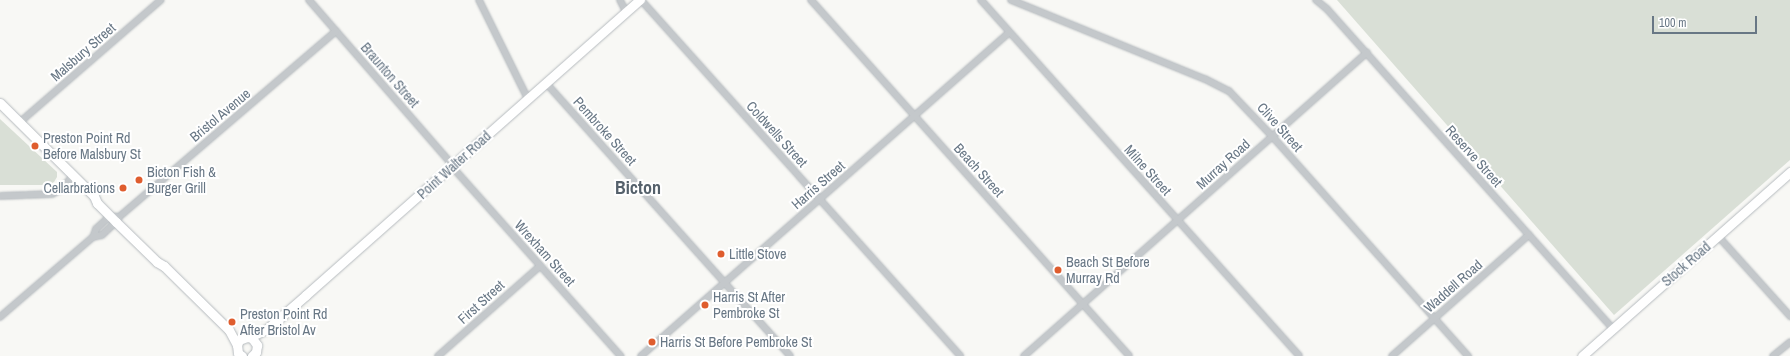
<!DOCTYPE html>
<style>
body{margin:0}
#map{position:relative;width:1790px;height:356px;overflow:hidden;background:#f8f8f5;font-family:"Archivo Narrow",sans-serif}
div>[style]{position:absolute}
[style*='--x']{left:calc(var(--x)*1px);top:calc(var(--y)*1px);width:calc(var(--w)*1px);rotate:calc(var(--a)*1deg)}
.green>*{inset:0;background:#d9dfd6}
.roads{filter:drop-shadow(0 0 1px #b6bbbf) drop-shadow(0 0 1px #b6bbbf)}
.street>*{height:6px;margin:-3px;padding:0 3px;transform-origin:3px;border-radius:3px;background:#c4c8cb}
.secondary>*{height:9px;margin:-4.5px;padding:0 4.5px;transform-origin:4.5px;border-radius:4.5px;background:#fff}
.dots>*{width:11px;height:11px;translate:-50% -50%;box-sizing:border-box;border:2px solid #fff;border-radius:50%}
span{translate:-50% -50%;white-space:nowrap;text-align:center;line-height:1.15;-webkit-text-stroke:4px #fff;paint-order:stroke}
.street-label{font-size:14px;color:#687785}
.poi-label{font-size:14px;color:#687785}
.left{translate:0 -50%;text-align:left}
.right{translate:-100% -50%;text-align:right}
.district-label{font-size:18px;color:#55616b;font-weight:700}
.scale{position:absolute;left:1652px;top:16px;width:105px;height:18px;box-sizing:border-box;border:2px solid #687785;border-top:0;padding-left:5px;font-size:12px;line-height:14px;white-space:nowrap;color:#687785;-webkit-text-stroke:3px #fff;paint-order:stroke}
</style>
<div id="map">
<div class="green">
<div style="clip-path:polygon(1337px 0,1790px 0,1790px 160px,1614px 315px)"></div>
<div style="clip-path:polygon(0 119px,57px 172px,57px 177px,54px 182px,48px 185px,0 185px)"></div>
</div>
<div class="roads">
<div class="street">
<div style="--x:309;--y:0;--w:215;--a:49"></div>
<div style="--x:450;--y:162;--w:9;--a:58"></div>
<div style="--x:455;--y:170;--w:249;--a:48.3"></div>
<div style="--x:479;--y:0;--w:110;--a:63.7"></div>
<div style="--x:620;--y:0;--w:13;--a:63"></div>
<div style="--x:641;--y:0;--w:478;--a:48.1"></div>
<div style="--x:811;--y:0;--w:477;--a:48.2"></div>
<div style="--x:981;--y:0;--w:477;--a:48.2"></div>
<div style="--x:1011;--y:0;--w:209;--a:22.2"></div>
<div style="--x:1205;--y:79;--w:27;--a:27"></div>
<div style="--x:1229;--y:91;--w:62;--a:46.3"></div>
<div style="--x:1272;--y:136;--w:295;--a:48.3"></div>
<div style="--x:1316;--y:0;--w:14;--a:39"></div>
<div style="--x:1327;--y:9;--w:429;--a:48.2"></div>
<div style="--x:546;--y:83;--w:366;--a:48.2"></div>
<div style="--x:20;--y:122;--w:186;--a:-40.9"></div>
<div style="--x:0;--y:196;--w:52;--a:-2.2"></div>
<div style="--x:52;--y:194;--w:9;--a:-27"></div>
<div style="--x:60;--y:190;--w:19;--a:-47"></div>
<div style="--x:1718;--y:236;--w:108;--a:48"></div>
<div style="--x:93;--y:237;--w:9;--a:-69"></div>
<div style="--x:96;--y:229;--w:19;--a:-43"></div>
<div style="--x:110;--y:216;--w:9;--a:6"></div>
<div style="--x:119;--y:217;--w:286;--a:-40.6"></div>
<div style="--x:0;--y:317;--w:123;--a:-40.7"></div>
<div style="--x:93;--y:237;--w:9;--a:-13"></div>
<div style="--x:102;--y:235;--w:19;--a:-43"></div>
<div style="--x:116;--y:222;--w:4;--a:-56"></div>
<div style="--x:438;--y:356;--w:136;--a:-41.4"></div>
<div style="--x:641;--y:356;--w:490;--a:-41.3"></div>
<div style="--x:1024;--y:356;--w:458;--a:-41.5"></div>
<div style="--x:1392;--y:356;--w:183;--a:-41.5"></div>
<div style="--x:1773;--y:356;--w:22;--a:-39"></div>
</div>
<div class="secondary">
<div style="--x:0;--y:103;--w:132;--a:44.7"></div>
<div style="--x:94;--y:196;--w:8;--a:67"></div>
<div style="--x:97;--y:203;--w:27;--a:45"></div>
<div style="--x:116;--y:222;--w:57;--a:44.3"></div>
<div style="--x:157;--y:262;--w:8;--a:30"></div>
<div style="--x:164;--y:266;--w:91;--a:44.6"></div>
<div style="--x:229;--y:330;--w:17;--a:62"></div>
<div style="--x:250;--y:337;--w:19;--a:-25"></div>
<div style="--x:267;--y:329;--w:52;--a:-41.1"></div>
<div style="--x:306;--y:295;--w:446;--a:-41.5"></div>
<div style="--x:242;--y:356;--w:5;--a:-143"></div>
<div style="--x:238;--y:353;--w:8;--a:-97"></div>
<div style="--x:237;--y:345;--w:5;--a:-68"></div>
<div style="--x:239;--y:340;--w:9;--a:-21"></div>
<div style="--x:247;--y:337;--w:5;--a:11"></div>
<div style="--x:252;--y:338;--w:9;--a:54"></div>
<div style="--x:257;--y:345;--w:7;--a:98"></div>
<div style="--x:256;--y:352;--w:6;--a:135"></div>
<div style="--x:1582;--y:356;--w:278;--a:-41.5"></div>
</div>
</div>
<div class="dots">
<div style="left:35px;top:146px;background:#df5d2e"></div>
<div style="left:139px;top:180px;background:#df5d2e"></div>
<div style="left:123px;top:188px;background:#df5d2e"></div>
<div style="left:721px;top:254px;background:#df5d2e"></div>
<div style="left:1058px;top:270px;background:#df5d2e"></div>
<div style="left:705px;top:305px;background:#df5d2e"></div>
<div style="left:232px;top:322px;background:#df5d2e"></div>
<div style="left:652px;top:342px;background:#df5d2e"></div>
</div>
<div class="street-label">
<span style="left:83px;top:52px;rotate:-41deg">Malsbury Street</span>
<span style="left:390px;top:75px;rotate:49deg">Braunton Street</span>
<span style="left:220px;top:115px;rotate:-40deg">Bristol Avenue</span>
<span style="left:1280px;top:127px;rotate:48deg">Clive Street</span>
<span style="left:605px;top:131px;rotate:48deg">Pembroke Street</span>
<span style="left:777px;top:134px;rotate:48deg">Coldwells Street</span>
<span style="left:1474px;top:156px;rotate:48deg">Reserve Street</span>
<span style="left:1223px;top:164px;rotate:-42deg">Murray Road</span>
<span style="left:454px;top:165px;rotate:-42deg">Point Walter Road</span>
<span style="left:979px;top:170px;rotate:48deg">Beach Street</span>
<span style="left:1148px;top:170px;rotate:48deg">Milne Street</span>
<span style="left:818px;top:185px;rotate:-41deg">Harris Street</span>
<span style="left:545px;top:253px;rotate:48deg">Wrexham Street</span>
<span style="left:1686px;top:264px;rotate:-41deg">Stock Road</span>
<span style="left:1453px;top:286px;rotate:-41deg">Waddell Road</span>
<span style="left:481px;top:302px;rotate:-42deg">First Street</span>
</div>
<div class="poi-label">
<span class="left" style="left:43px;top:146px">Preston Point Rd<br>Before Malsbury St</span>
<span class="left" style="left:147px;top:180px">Bicton Fish &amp;<br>Burger Grill</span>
<span class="right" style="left:115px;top:188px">Cellarbrations</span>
<span class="left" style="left:729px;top:254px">Little Stove</span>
<span class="left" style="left:1066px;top:270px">Beach St Before<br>Murray Rd</span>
<span class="left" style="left:713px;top:305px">Harris St After<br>Pembroke St</span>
<span class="left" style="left:240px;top:322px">Preston Point Rd<br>After Bristol Av</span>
<span class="left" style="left:660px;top:342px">Harris St Before Pembroke St</span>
</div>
<div class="district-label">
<span style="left:638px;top:188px">Bicton</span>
</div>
<div class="scale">100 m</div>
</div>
